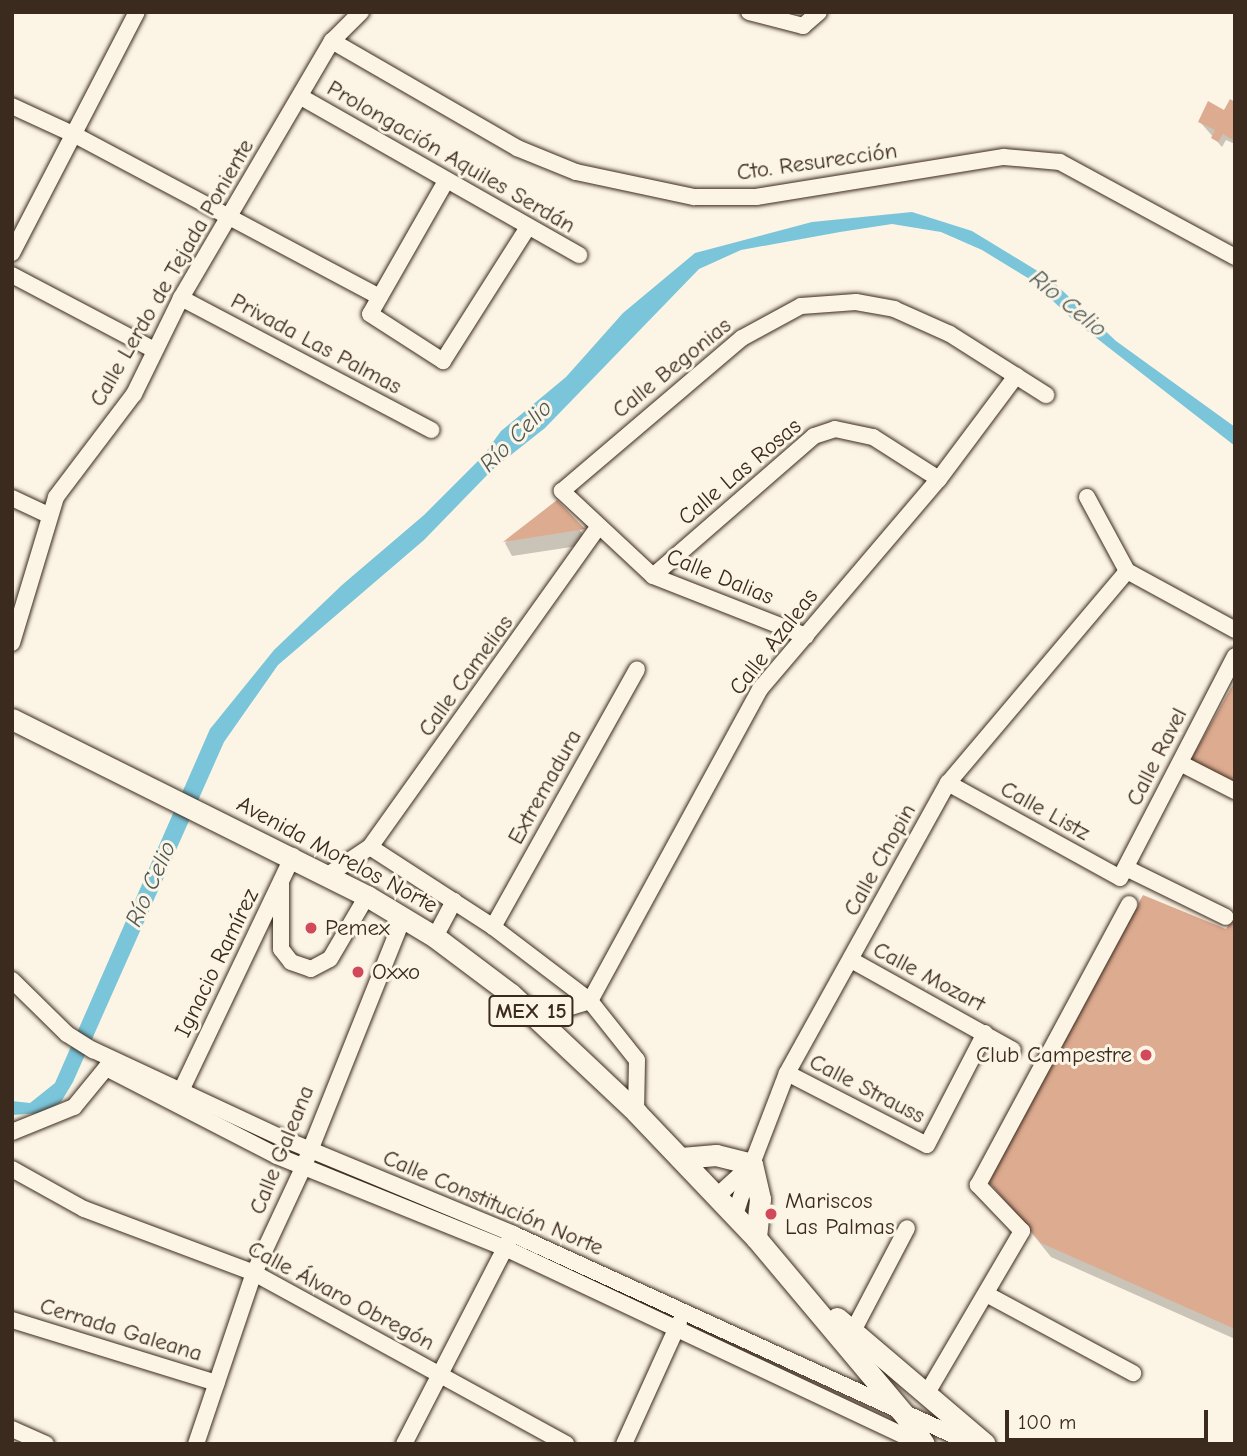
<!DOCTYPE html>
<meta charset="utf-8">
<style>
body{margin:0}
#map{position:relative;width:1247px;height:1456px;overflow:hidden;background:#fcf5e5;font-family:"Comic Neue",sans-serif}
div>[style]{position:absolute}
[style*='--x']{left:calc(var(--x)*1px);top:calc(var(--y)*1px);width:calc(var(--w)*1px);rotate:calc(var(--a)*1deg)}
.water>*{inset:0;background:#7ac5da}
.shadow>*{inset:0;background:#0003}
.building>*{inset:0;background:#ddab90}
.roads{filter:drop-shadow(0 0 2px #3b2a1e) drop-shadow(0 0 2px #3b2a1e)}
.minor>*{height:16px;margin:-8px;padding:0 8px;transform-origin:8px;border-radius:8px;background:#fcf5e5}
.major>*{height:21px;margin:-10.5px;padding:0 10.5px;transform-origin:10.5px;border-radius:10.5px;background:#fcf5e5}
.dots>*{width:19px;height:19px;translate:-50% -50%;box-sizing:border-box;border:4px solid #fcf5e5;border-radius:50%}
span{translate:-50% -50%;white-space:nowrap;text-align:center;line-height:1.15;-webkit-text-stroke:6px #fcf5e5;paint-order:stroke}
.shield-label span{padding:2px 5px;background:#fcf5e5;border:2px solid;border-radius:5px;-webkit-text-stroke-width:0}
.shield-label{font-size:21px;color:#3b2a1e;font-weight:700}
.street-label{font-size:23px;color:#3b2a1e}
.poi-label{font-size:23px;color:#3b2a1e}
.left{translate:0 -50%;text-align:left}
.right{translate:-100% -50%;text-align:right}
.water-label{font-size:24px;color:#4e5856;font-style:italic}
.frame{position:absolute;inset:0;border:14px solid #3b2a1e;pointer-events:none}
.scale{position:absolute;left:1005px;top:1410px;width:203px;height:32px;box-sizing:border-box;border:4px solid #3b2a1e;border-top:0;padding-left:9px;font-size:21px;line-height:24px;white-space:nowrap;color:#3b2a1e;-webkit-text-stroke:5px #fcf5e5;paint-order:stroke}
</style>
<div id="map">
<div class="water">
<div style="clip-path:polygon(912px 212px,972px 231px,1049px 278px,1116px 341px,1235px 427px,1235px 446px,1072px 319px,1031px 280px,982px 250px,941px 232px,892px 224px,840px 232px,741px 250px,699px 269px,545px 428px,492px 470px,424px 540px,278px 665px,224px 742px,73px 1082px,61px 1102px,42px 1113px,12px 1115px,12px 1101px,30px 1103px,55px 1083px,210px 729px,274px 650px,342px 585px,424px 515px,483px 456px,501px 431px,566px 377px,623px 313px,695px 253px,812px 222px)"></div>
</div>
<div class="shadow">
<div style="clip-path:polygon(1235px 104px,1235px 144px,1226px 140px,1222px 147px,1200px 122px)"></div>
<div style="clip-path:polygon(557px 502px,591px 544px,512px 556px,505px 543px)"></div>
<div style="clip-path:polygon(1235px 917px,1235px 1339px,1051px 1257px,990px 1181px,1227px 931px)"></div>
</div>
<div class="building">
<div style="clip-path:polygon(1230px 99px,1235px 102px,1235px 141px,1223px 134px,1218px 142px,1211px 138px,1215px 130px,1198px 122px,1208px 101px,1224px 110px)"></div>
<div style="clip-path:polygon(557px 500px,585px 529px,503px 542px)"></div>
<div style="clip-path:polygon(1235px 681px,1235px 784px,1190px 761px)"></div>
<div style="clip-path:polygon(1143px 895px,1226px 929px,1235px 913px,1235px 1329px,1041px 1243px,988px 1181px)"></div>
</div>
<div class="roads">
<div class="minor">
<div style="--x:749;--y:12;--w:56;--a:14.5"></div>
<div style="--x:803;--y:26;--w:21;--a:-41"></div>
<div style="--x:332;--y:41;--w:214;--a:30"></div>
<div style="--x:517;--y:148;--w:64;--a:22.1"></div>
<div style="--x:576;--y:172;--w:121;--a:12"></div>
<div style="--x:694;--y:197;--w:62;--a:0"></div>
<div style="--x:756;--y:197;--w:251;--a:-9.2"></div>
<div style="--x:1004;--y:157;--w:56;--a:5.1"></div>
<div style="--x:1060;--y:162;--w:199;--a:28.5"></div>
<div style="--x:301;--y:97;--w:320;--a:29.6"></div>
<div style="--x:12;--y:106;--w:69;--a:24.7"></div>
<div style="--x:75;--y:135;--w:345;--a:28"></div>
<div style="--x:446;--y:181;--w:153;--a:119.7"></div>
<div style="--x:370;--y:314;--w:87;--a:32.8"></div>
<div style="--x:443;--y:361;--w:159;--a:-57.6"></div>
<div style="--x:12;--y:253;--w:271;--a:-62.6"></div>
<div style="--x:12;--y:275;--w:161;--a:27.8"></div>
<div style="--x:181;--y:298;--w:283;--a:27.8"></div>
<div style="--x:1087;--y:497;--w:84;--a:61.6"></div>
<div style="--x:1127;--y:571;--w:123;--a:28.6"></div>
<div style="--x:12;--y:498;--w:40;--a:25"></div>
<div style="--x:653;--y:576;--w:213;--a:-41"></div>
<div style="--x:814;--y:436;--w:22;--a:-18"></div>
<div style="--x:835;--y:429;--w:39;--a:12"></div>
<div style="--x:873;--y:437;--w:78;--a:32.5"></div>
<div style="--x:806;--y:636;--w:164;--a:-158.6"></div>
<div style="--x:653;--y:576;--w:125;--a:-137"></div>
<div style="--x:562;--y:491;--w:236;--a:-40.4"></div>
<div style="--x:742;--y:338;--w:67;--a:-28.5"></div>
<div style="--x:801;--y:306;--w:55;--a:-4.2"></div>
<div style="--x:856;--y:302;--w:39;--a:10"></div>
<div style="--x:894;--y:309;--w:61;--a:24.1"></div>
<div style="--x:950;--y:334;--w:114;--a:32.4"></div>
<div style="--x:12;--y:643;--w:152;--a:-73.2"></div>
<div style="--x:56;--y:497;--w:129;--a:-52.9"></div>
<div style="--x:134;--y:394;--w:107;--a:-63.9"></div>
<div style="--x:181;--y:298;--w:298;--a:-59.6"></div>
<div style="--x:332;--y:41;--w:41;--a:-45"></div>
<div style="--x:1180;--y:763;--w:62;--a:27"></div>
<div style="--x:948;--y:783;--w:196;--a:28.9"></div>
<div style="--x:1120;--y:878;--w:250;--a:-62.6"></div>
<div style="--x:370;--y:847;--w:147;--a:33"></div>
<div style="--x:493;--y:927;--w:122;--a:37.3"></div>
<div style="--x:590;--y:1001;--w:75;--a:51.5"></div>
<div style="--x:637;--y:1060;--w:52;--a:91.1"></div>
<div style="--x:1126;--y:868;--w:111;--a:26.1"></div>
<div style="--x:328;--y:875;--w:50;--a:-33.7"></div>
<div style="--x:370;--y:847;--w:391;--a:-54.5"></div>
<div style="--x:281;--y:884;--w:65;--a:90"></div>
<div style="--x:281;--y:949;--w:16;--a:52"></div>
<div style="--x:291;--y:962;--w:21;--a:19"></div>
<div style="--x:311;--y:969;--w:21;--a:-28"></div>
<div style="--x:330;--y:959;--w:73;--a:-59.6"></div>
<div style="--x:493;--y:927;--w:295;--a:-60.8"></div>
<div style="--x:435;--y:937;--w:41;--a:-62.2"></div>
<div style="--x:851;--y:960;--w:185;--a:29.1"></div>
<div style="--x:12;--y:980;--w:77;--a:44.5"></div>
<div style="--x:67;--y:1034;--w:31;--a:32"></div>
<div style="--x:93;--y:1050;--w:211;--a:25"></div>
<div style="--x:284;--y:1139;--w:248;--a:22.5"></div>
<div style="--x:513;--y:1234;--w:506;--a:24.54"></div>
<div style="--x:590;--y:1001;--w:355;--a:-61.4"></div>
<div style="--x:760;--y:689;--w:276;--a:-49.6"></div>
<div style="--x:939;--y:479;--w:129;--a:-53.2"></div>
<div style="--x:538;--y:1017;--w:54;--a:-17.1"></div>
<div style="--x:106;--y:1068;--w:192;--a:27.2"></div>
<div style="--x:277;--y:1156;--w:246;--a:22"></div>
<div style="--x:505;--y:1248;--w:461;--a:25.2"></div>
<div style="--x:787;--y:1073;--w:157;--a:27.2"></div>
<div style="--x:927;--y:1145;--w:126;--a:-62.6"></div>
<div style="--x:178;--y:1097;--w:267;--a:-64.5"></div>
<div style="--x:12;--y:1132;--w:67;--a:-22"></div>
<div style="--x:74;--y:1107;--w:58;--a:-50.6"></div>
<div style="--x:12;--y:1169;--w:82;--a:29.1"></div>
<div style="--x:84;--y:1209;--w:182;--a:20.6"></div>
<div style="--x:254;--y:1273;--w:356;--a:28.7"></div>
<div style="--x:716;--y:1197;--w:49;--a:-42.5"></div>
<div style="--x:752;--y:1164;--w:97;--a:-69"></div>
<div style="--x:787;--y:1073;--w:332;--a:-61"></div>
<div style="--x:948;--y:783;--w:277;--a:-49.8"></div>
<div style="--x:734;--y:1218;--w:55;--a:-71.9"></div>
<div style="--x:988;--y:1295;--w:165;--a:28.3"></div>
<div style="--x:12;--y:1320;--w:214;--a:17.1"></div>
<div style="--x:853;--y:1331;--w:116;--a:-62.3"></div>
<div style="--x:927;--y:1393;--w:188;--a:-59.6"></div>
<div style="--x:1022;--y:1231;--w:64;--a:-133.7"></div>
<div style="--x:978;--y:1185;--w:319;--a:-61.7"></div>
<div style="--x:12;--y:1429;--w:37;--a:24"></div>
<div style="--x:196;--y:1444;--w:181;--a:-71.3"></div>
<div style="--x:254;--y:1273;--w:116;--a:-65"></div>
<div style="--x:303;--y:1168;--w:271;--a:-68.2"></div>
<div style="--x:404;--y:1444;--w:231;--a:-62.7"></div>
<div style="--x:624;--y:1444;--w:133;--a:-65.6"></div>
</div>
<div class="major">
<div style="--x:12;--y:719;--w:397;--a:26.5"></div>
<div style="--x:367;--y:896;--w:79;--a:31.1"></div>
<div style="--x:435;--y:937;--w:95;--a:36.9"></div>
<div style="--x:511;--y:994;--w:172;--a:43.3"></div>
<div style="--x:636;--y:1112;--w:174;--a:46.4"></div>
<div style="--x:756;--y:1238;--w:235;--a:50"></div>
<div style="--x:907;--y:1418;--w:31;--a:57"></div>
<div style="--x:681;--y:1158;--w:35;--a:-5"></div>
<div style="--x:716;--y:1155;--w:37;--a:14"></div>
<div style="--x:752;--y:1164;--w:36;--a:77"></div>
<div style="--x:760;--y:1199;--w:39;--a:96"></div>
<div style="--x:837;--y:1318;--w:194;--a:40.4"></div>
</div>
</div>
<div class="dots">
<div style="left:311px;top:928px;background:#d1495b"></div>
<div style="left:358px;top:972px;background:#d1495b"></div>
<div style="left:1146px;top:1055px;background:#d1495b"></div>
<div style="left:771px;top:1214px;background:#d1495b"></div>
</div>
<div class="shield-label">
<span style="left:531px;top:1011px">MEX 15</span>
</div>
<div class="street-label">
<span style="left:451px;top:157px;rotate:30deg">Prolongación Aquiles Serdán</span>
<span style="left:817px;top:162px;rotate:-8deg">Cto. Resurección</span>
<span style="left:172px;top:273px;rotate:-60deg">Calle Lerdo de Tejada Poniente</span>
<span style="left:316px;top:344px;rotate:28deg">Privada Las Palmas</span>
<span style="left:672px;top:368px;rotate:-39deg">Calle Begonias</span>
<span style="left:740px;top:472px;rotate:-40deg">Calle Las Rosas</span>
<span style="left:720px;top:577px;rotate:22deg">Calle Dalias</span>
<span style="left:774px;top:642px;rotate:-52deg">Calle Azaleas</span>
<span style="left:466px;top:676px;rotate:-54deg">Calle Camelias</span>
<span style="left:1157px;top:757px;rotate:-63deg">Calle Ravel</span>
<span style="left:545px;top:787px;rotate:-61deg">Extremadura</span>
<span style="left:1045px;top:811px;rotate:29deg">Calle Listz</span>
<span style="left:337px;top:855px;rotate:28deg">Avenida Morelos Norte</span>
<span style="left:880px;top:860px;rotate:-61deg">Calle Chopin</span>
<span style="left:217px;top:963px;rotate:-64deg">Ignacio Ramírez</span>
<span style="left:929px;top:977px;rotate:28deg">Calle Mozart</span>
<span style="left:867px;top:1089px;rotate:27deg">Calle Strauss</span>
<span style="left:282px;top:1150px;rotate:-68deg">Calle Galeana</span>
<span style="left:493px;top:1203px;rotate:23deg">Calle Constitución Norte</span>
<span style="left:341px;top:1296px;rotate:28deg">Calle Álvaro Obregón</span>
<span style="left:121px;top:1330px;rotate:17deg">Cerrada Galeana</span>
</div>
<div class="poi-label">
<span class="left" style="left:325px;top:928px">Pemex</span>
<span class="left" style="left:372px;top:972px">Oxxo</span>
<span class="right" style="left:1132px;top:1055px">Club Campestre</span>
<span class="left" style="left:785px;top:1214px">Mariscos<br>Las Palmas</span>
</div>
<div class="water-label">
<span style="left:1068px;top:304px;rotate:39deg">Río Celio</span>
<span style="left:516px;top:436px;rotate:-45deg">Río Celio</span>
<span style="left:151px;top:884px;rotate:-66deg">Río Celio</span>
</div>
<div class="frame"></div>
<div class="scale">100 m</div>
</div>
